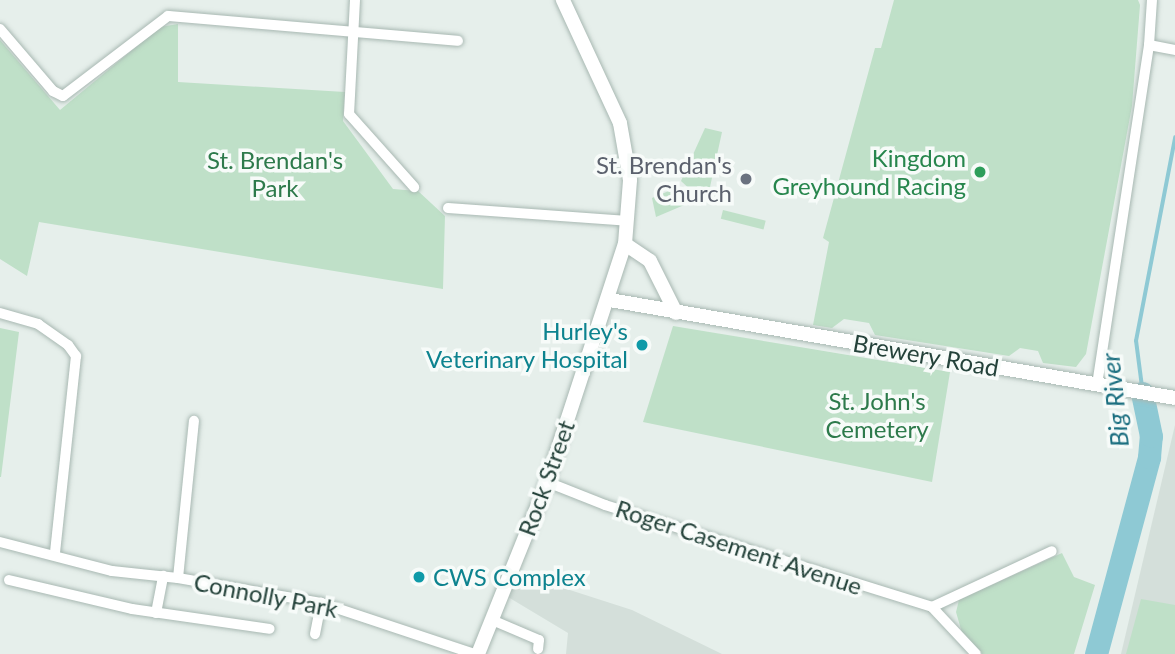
<!DOCTYPE html>
<style>
body{margin:0}
#map{position:relative;width:1175px;height:654px;overflow:hidden;background:#e6efeb;font-family:Lato,sans-serif}
div>[style]{position:absolute}
[style*='--x']{left:calc(var(--x)*1px);top:calc(var(--y)*1px);width:calc(var(--w)*1px);rotate:calc(var(--a)*1deg)}
.built>*{inset:0;background:#d4dfda}
.green>*{inset:0;background:#bfe0c8;transform-origin:0 0}
.stream>*{height:3.5px;margin:-1.75px;padding:0 1.75px;transform-origin:1.75px;border-radius:1.75px;background:#8ec9d4}
.river>*{height:23px;margin:-11.5px;padding:0 11.5px;transform-origin:11.5px;border-radius:11.5px;background:#8ec9d4}
.roads{filter:drop-shadow(0 0 2px #a8b8b2) drop-shadow(0 0 2px #a8b8b2)}
.street>*{height:10px;margin:-5px;padding:0 5px;transform-origin:5px;border-radius:5px;background:#fff}
.secondary>*{height:14px;margin:-7px;padding:0 7px;transform-origin:7px;border-radius:7px;background:#fff}
.dots>*{width:19px;height:19px;translate:-50% -50%;box-sizing:border-box;border:4px solid #f7fbf9;border-radius:50%}
span{translate:-50% -50%;white-space:nowrap;text-align:center;line-height:1.15;-webkit-text-stroke:7px #f7fbf9;paint-order:stroke}
.leisure-label{font-size:24px;color:#27864d}
.right{translate:-100% -50%;text-align:right}
.park-label{font-size:24px;color:#2d7a4b}
.worship-label{font-size:24px;color:#5b616d}
.culture-label{font-size:24px;color:#0d838f}
.left{translate:0 -50%;text-align:left}
.street-label{font-size:24px;color:#24423a}
.water-label{font-size:26px;color:#1c6f80;font-style:italic}
</style>
<div id="map">
<div class="built">
<div style="clip-path:polygon(1175px 425px,1175px 654px,1121px 654px)"></div>
<div style="clip-path:polygon(517px 573px,632px 610px,722px 654px,566px 654px,568px 633px,508px 597px)"></div>
</div>
<div class="green">
<div style="clip-path:polygon(894px 0,1138px 0,1140px 5px,1132px 106px,1086px 354px,1076px 367px,1043px 363px,1038px 351px,1020px 348px,1009px 356px,875px 335px,869px 323px,844px 319px,832px 328px,813px 325px,829px 242px,823px 238px,875px 48px,881px 48px)"></div>
<div style="clip-path:polygon(178px 24px,178px 82px,345px 92px,343px 121px,393px 189px,418px 191px,445px 216px,443px 289px,39px 222px,27px 276px,0 259px,0 40px,60px 110px,160px 27px)"></div>
<div style="clip-path:polygon(705px 128px,722px 132px,710px 187px,693px 192px,681px 181px)"></div>
<div style="clip-path:polygon(676px 188px,691px 194px,689px 203px,656px 217px,652px 198px)"></div>
<div style="left:723px;top:210px;width:44px;height:9px;rotate:14deg"></div>
<div style="clip-path:polygon(673px 326px,950px 372px,932px 482px,643px 422px)"></div>
<div style="clip-path:polygon(0 328px,19px 332px,1px 477px,0 477px)"></div>
<div style="clip-path:polygon(1062px 553px,1074px 577px,1095px 585px,1074px 654px,982px 654px,962px 633px,956px 612px,959px 600px)"></div>
<div style="clip-path:polygon(1141px 599px,1175px 605px,1175px 654px,1126px 654px)"></div>
</div>
<div class="stream">
<div style="--x:1142;--y:387;--w:46;--a:-97.4"></div>
<div style="--x:1136;--y:341;--w:207;--a:-79.1"></div>
</div>
<div class="river">
<div style="--x:1096;--y:654;--w:204;--a:-74.9"></div>
<div style="--x:1149;--y:457;--w:21;--a:-85"></div>
<div style="--x:1151;--y:436;--w:44;--a:-101.8"></div>
</div>
<div class="roads">
<div class="street">
<div style="--x:355;--y:0;--w:114;--a:93"></div>
<div style="--x:349;--y:114;--w:98;--a:48.3"></div>
<div style="--x:0;--y:29;--w:82;--a:49.5"></div>
<div style="--x:53;--y:91;--w:11;--a:27"></div>
<div style="--x:63;--y:96;--w:132;--a:-37.3"></div>
<div style="--x:168;--y:16;--w:291;--a:4.9"></div>
<div style="--x:1149;--y:45;--w:26;--a:11"></div>
<div style="--x:448;--y:208;--w:180;--a:4.1"></div>
<div style="--x:0;--y:313;--w:40;--a:16"></div>
<div style="--x:38;--y:324;--w:37;--a:35"></div>
<div style="--x:68;--y:345;--w:14;--a:54"></div>
<div style="--x:76;--y:356;--w:199;--a:96.1"></div>
<div style="--x:1097;--y:385;--w:344;--a:-81.3"></div>
<div style="--x:1149;--y:45;--w:45;--a:-86.2"></div>
<div style="--x:547;--y:482;--w:62;--a:21.6"></div>
<div style="--x:605;--y:505;--w:343;--a:17.3"></div>
<div style="--x:932;--y:607;--w:132;--a:-25"></div>
<div style="--x:0;--y:542;--w:116;--a:14.5"></div>
<div style="--x:112;--y:571;--w:66;--a:6.1"></div>
<div style="--x:178;--y:578;--w:145;--a:9.9"></div>
<div style="--x:321;--y:603;--w:161;--a:18.4"></div>
<div style="--x:178;--y:578;--w:158;--a:-84.2"></div>
<div style="--x:9;--y:580;--w:126;--a:13.3"></div>
<div style="--x:132;--y:609;--w:139;--a:8.2"></div>
<div style="--x:932;--y:607;--w:64;--a:46.9"></div>
<div style="--x:156;--y:613;--w:38;--a:-79"></div>
<div style="--x:492;--y:620;--w:51;--a:23.1"></div>
<div style="--x:539;--y:640;--w:9;--a:96"></div>
<div style="--x:315;--y:634;--w:32;--a:-79"></div>
</div>
<div class="secondary">
<div style="--x:625;--y:244;--w:30;--a:34"></div>
<div style="--x:650;--y:261;--w:58;--a:63.4"></div>
<div style="--x:610;--y:300;--w:573;--a:9.84"></div>
<div style="--x:478;--y:654;--w:185;--a:-68.1"></div>
<div style="--x:547;--y:482;--w:250;--a:-71.9"></div>
<div style="--x:625;--y:244;--w:64;--a:-85.5"></div>
<div style="--x:630;--y:180;--w:58;--a:-100"></div>
<div style="--x:620;--y:123;--w:136;--a:-114.9"></div>
</div>
</div>
<div class="dots">
<div style="left:980px;top:172px;background:#2e9e5b"></div>
<div style="left:746px;top:179px;background:#6b7280"></div>
<div style="left:642px;top:345px;background:#0f9aa8"></div>
<div style="left:419px;top:577px;background:#0f9aa8"></div>
</div>
<div class="leisure-label">
<span class="right" style="left:966px;top:172px">Kingdom<br>Greyhound Racing</span>
</div>
<div class="park-label">
<span style="left:275px;top:174px">St. Brendan's<br>Park</span>
<span style="left:877px;top:415px">St. John's<br>Cemetery</span>
</div>
<div class="worship-label">
<span class="right" style="left:732px;top:179px">St. Brendan's<br>Church</span>
</div>
<div class="culture-label">
<span class="right" style="left:628px;top:345px">Hurley's<br>Veterinary Hospital</span>
<span class="left" style="left:433px;top:577px">CWS Complex</span>
</div>
<div class="street-label">
<span style="left:926px;top:355px;rotate:10deg">Brewery Road</span>
<span style="left:546px;top:478px;rotate:-70deg">Rock Street</span>
<span style="left:739px;top:547px;rotate:18deg">Roger Casement Avenue</span>
<span style="left:266px;top:595px;rotate:11deg">Connolly Park</span>
</div>
<div class="water-label">
<span style="left:1115px;top:400px;rotate:-96deg">Big River</span>
</div>
</div>
